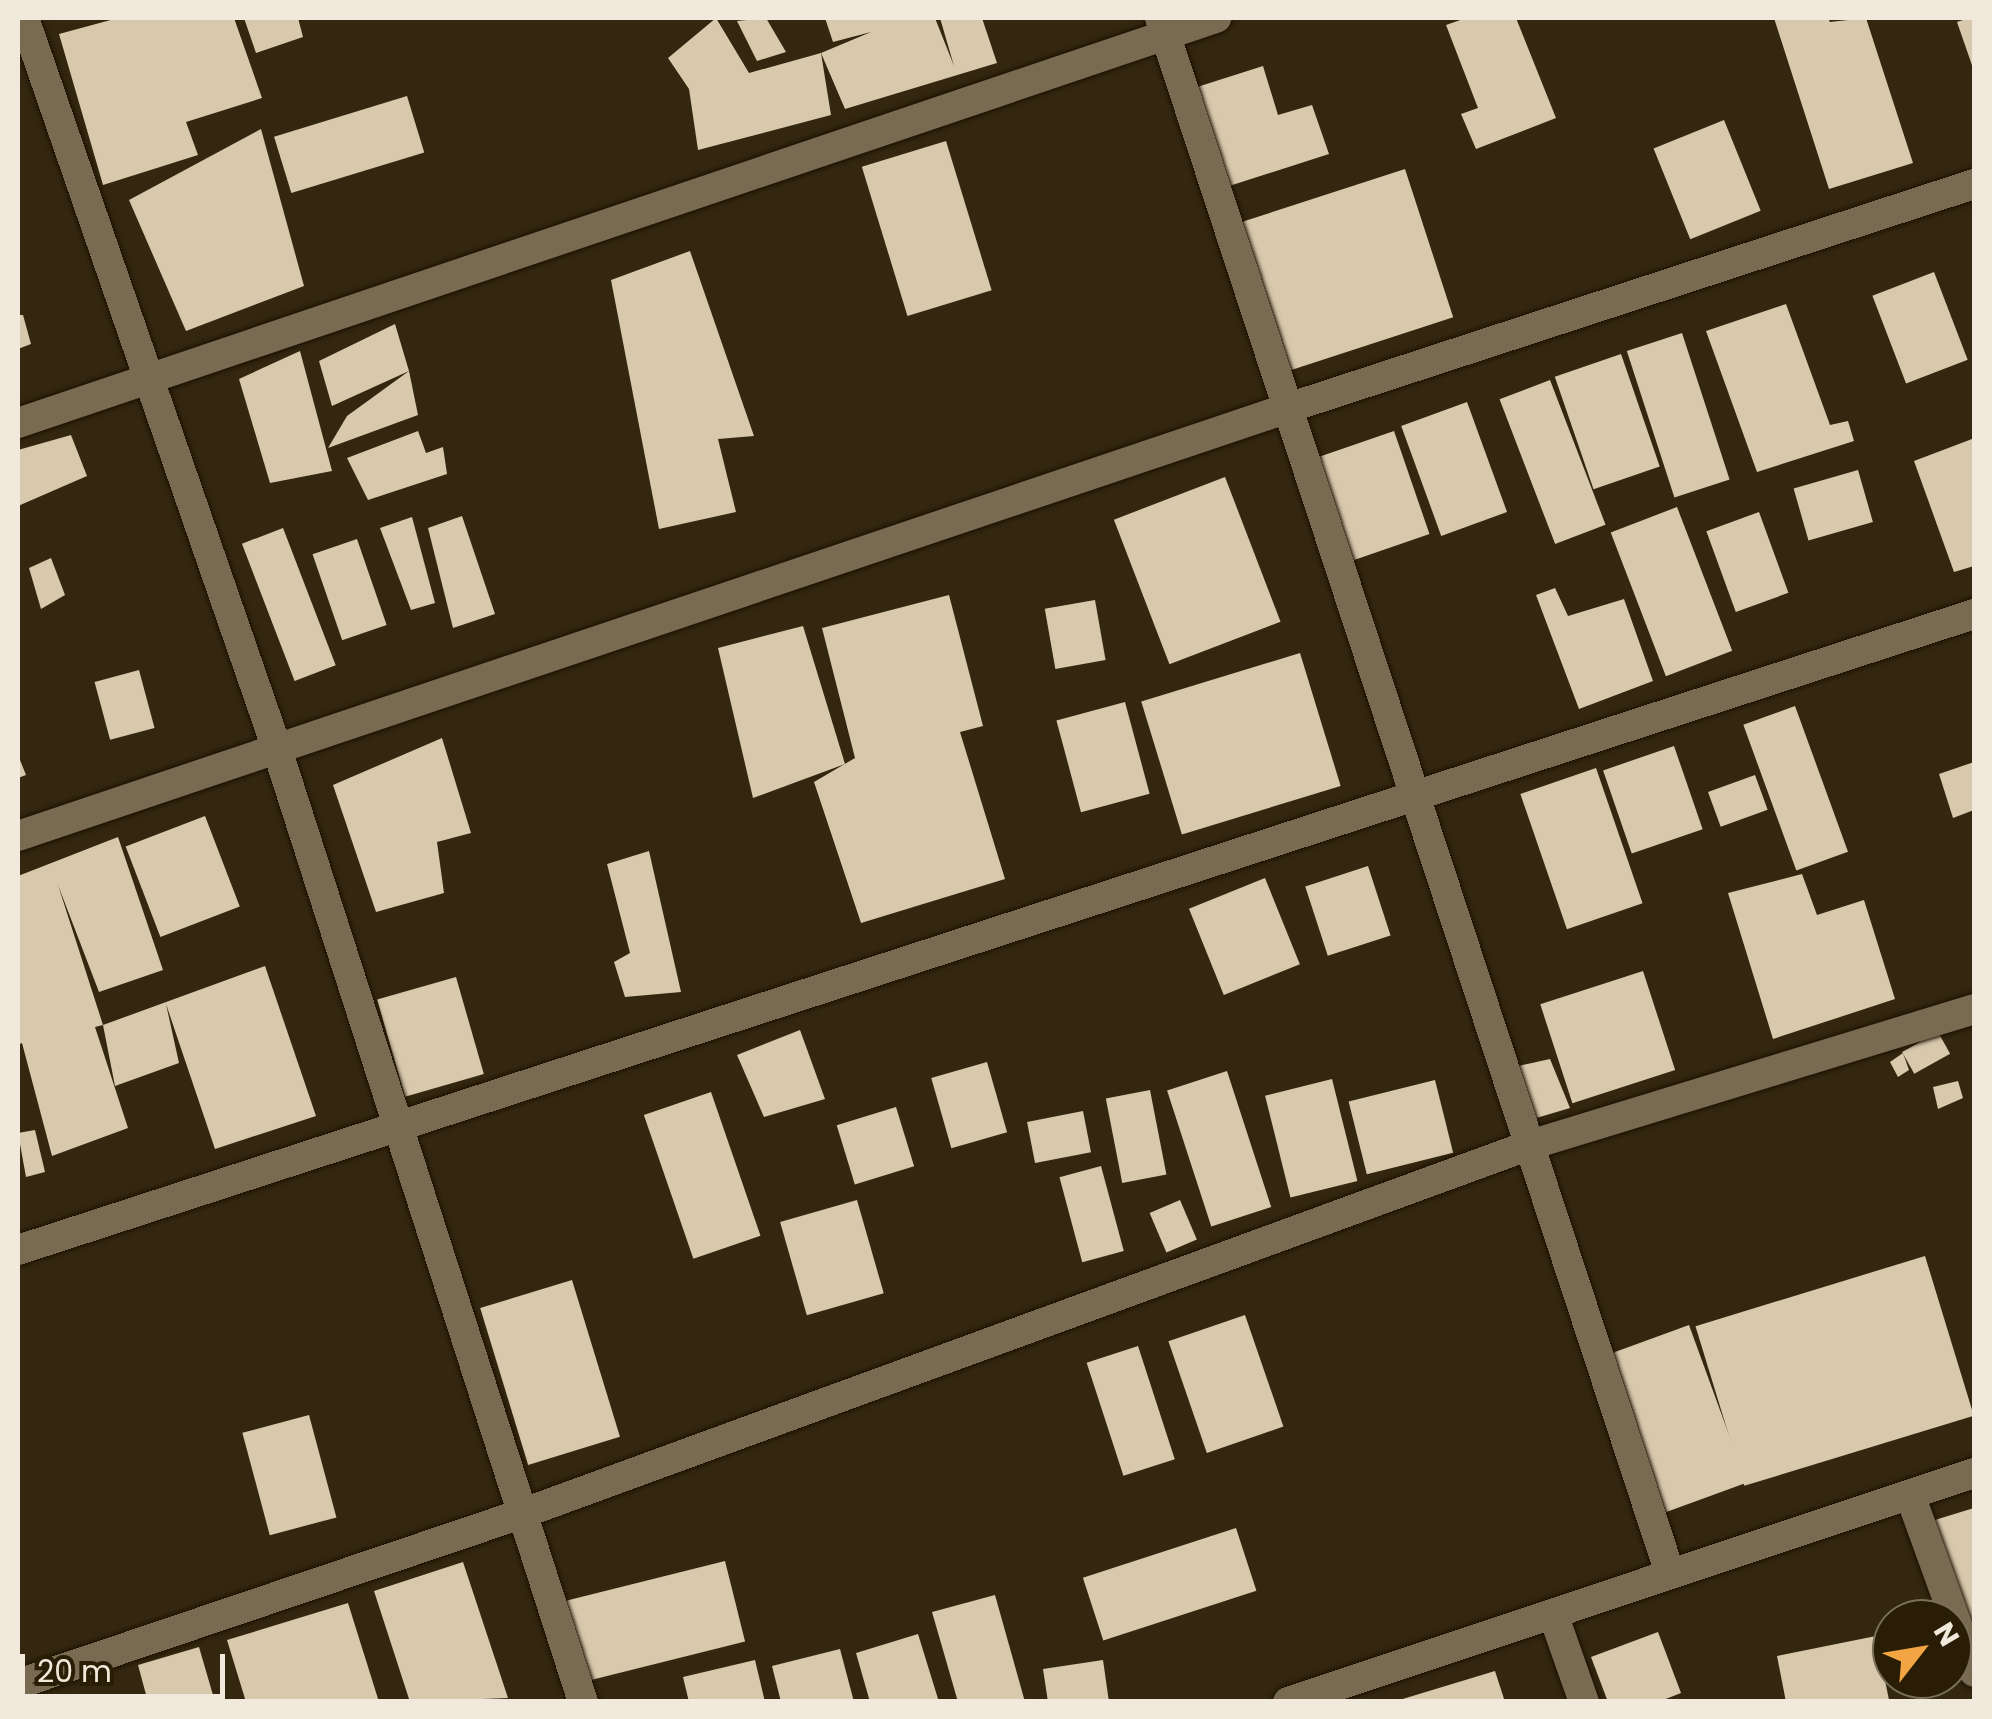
<!DOCTYPE html>
<style>
body{margin:0}
#map{position:relative;width:1992px;height:1719px;overflow:hidden;background:#33270f;font-family:Poppins,sans-serif}
div>[style]{position:absolute}
[style*='--x']{left:calc(var(--x)*1px);top:calc(var(--y)*1px);width:calc(var(--w)*1px);rotate:calc(var(--a)*1deg)}
.building>*{inset:0;background:#d8c9ad;transform-origin:0 0}
.roads{filter:drop-shadow(0 0 2px #1a1000) drop-shadow(0 0 2px #1a1000)}
.street>*{height:30px;margin:-15px;padding:0 15px;transform-origin:15px;border-radius:15px;background:#786b51}
span{translate:-50% -50%;white-space:nowrap;text-align:center;line-height:1.15;-webkit-text-stroke:10px #291d05;paint-order:stroke}
.frame{position:absolute;inset:0;border:20px solid #f1eadc;pointer-events:none}
.north{position:absolute;left:1872px;top:1599px;width:100px;height:100px;box-sizing:border-box;background:#291d05;border:2px solid #796f5b;border-radius:50%;rotate:59deg;font-size:28px;font-weight:700;line-height:40px;text-align:center;color:#f1eadc}
.north::after{content:'';display:block;margin:auto;width:35px;height:45px;background:#f3a443;clip-path:polygon(50% 0,100% 100%,50% 72%,0 100%)}
.scale{position:absolute;left:20px;top:1654px;width:205px;height:45px;box-sizing:border-box;border:5px solid #f1eadc;border-top:0;padding-left:12px;font-size:30px;line-height:35px;white-space:nowrap;color:#f1eadc;-webkit-text-stroke:8px #291d05;paint-order:stroke}
</style>
<div id="map">
<div class="building">
<div style="clip-path:polygon(118px 18px,234px 18px,262px 98px,186px 122px,198px 155px,103px 185px,59px 34px)"></div>
<div style="clip-path:polygon(244px 18px,298px 18px,303px 37px,256px 53px)"></div>
<div style="clip-path:polygon(716px 18px,749px 73px,821px 53px,831px 115px,698px 150px,689px 89px,668px 58px)"></div>
<div style="clip-path:polygon(766px 18px,786px 52px,757px 61px,737px 21px)"></div>
<div style="clip-path:polygon(825px 18px,935px 18px,954px 66px,940px 18px,982px 18px,997px 63px,845px 109px,821px 53px,871px 32px,833px 42px)"></div>
<div style="clip-path:polygon(1466px 18px,1516px 18px,1556px 118px,1476px 149px,1461px 114px,1478px 108px,1446px 25px)"></div>
<div style="clip-path:polygon(1774px 18px,1828px 18px,1830px 22px,1866px 18px,1913px 163px,1829px 189px)"></div>
<div style="clip-path:polygon(1969px 18px,1974px 18px,1974px 71px,1957px 22px)"></div>
<div style="clip-path:polygon(1263px 66px,1278px 115px,1312px 105px,1329px 154px,1226px 187px,1194px 88px)"></div>
<div style="left:407px;top:96px;width:59px;height:139px;rotate:73deg"></div>
<div style="left:1724px;top:120px;width:98px;height:76px;rotate:68deg"></div>
<div style="clip-path:polygon(261px 129px,304px 286px,186px 331px,129px 200px)"></div>
<div style="left:946px;top:141px;width:156px;height:88px;rotate:73deg"></div>
<div style="left:1405px;top:169px;width:156px;height:175px;rotate:72deg"></div>
<div style="clip-path:polygon(690px 251px,754px 436px,718px 439px,736px 512px,659px 529px,611px 280px)"></div>
<div style="left:1934px;top:272px;width:94px;height:66px;rotate:69deg"></div>
<div style="clip-path:polygon(1786px 304px,1830px 425px,1848px 421px,1854px 441px,1757px 472px,1706px 331px)"></div>
<div style="clip-path:polygon(18px 315px,23px 315px,31px 344px,18px 349px)"></div>
<div style="clip-path:polygon(395px 324px,409px 371px,332px 406px,319px 361px)"></div>
<div style="left:1682px;top:333px;width:154px;height:58px;rotate:72deg"></div>
<div style="clip-path:polygon(300px 351px,332px 471px,270px 483px,239px 379px)"></div>
<div style="left:1621px;top:354px;width:119px;height:70px;rotate:71deg"></div>
<div style="clip-path:polygon(409px 371px,418px 415px,328px 448px,347px 416px)"></div>
<div style="left:1550px;top:380px;width:155px;height:54px;rotate:69deg"></div>
<div style="left:1467px;top:402px;width:117px;height:70px;rotate:70deg"></div>
<div style="clip-path:polygon(418px 431px,426px 453px,443px 447px,447px 474px,368px 500px,347px 458px)"></div>
<div style="left:1394px;top:431px;width:109px;height:82px;rotate:71deg"></div>
<div style="clip-path:polygon(71px 435px,87px 476px,18px 506px,18px 450px)"></div>
<div style="clip-path:polygon(1972px 439px,1974px 566px,1954px 572px,1914px 461px)"></div>
<div style="left:1858px;top:470px;width:54px;height:67px;rotate:74deg"></div>
<div style="left:1225px;top:477px;width:155px;height:119px;rotate:69deg"></div>
<div style="left:1677px;top:507px;width:154px;height:71px;rotate:69deg"></div>
<div style="left:1759px;top:512px;width:86px;height:56px;rotate:70deg"></div>
<div style="clip-path:polygon(462px 516px,495px 614px,453px 628px,428px 528px)"></div>
<div style="clip-path:polygon(412px 517px,435px 603px,411px 610px,380px 528px)"></div>
<div style="left:283px;top:528px;width:147px;height:44px;rotate:69deg"></div>
<div style="left:357px;top:539px;width:91px;height:47px;rotate:71deg"></div>
<div style="clip-path:polygon(51px 558px,65px 595px,41px 609px,29px 568px)"></div>
<div style="clip-path:polygon(1555px 588px,1568px 616px,1624px 599px,1653px 681px,1579px 709px,1536px 595px)"></div>
<div style="clip-path:polygon(949px 595px,983px 726px,960px 732px,1005px 879px,861px 923px,814px 782px,855px 758px,822px 628px)"></div>
<div style="left:1095px;top:600px;width:61px;height:51px;rotate:80deg"></div>
<div style="clip-path:polygon(803px 626px,845px 764px,753px 798px,718px 648px)"></div>
<div style="left:1300px;top:653px;width:139px;height:166px;rotate:73deg"></div>
<div style="left:139px;top:670px;width:60px;height:46px;rotate:75deg"></div>
<div style="left:1125px;top:702px;width:95px;height:71px;rotate:75deg"></div>
<div style="left:1795px;top:706px;width:155px;height:55px;rotate:70deg"></div>
<div style="clip-path:polygon(442px 738px,471px 833px,437px 842px,444px 893px,376px 912px,333px 785px)"></div>
<div style="left:1674px;top:746px;width:88px;height:75px;rotate:71deg"></div>
<div style="clip-path:polygon(18px 755px,26px 775px,18px 778px)"></div>
<div style="clip-path:polygon(1974px 762px,1974px 810px,1953px 818px,1939px 774px)"></div>
<div style="left:1596px;top:768px;width:143px;height:80px;rotate:71deg"></div>
<div style="left:1755px;top:775px;width:37px;height:50px;rotate:70deg"></div>
<div style="left:205px;top:816px;width:97px;height:85px;rotate:69deg"></div>
<div style="clip-path:polygon(118px 837px,163px 970px,99px 992px,58px 885px,103px 1025px,95px 1027px,128px 1128px,52px 1156px,22px 1043px,18px 1045px,18px 876px)"></div>
<div style="clip-path:polygon(649px 851px,681px 992px,625px 997px,614px 962px,630px 953px,607px 864px)"></div>
<div style="left:1368px;top:866px;width:73px;height:66px;rotate:72deg"></div>
<div style="clip-path:polygon(1802px 874px,1817px 915px,1864px 900px,1895px 999px,1773px 1039px,1728px 893px)"></div>
<div style="left:1265px;top:878px;width:93px;height:82px;rotate:68deg"></div>
<div style="clip-path:polygon(265px 966px,316px 1116px,215px 1149px,166px 1004px,179px 1063px,115px 1086px,103px 1025px)"></div>
<div style="left:1643px;top:971px;width:104px;height:108px;rotate:72deg"></div>
<div style="left:456px;top:977px;width:101px;height:82px;rotate:74deg"></div>
<div style="clip-path:polygon(800px 1030px,825px 1099px,764px 1117px,737px 1055px)"></div>
<div style="left:1938px;top:1032px;width:25px;height:41px;rotate:61deg"></div>
<div style="clip-path:polygon(1903px 1053px,1909px 1070px,1898px 1077px,1890px 1062px)"></div>
<div style="clip-path:polygon(1550px 1059px,1570px 1108px,1533px 1119px,1514px 1067px)"></div>
<div style="left:987px;top:1062px;width:73px;height:58px;rotate:74deg"></div>
<div style="left:1227px;top:1071px;width:143px;height:63px;rotate:72deg"></div>
<div style="left:1332px;top:1079px;width:105px;height:69px;rotate:76deg"></div>
<div style="left:1435px;top:1080px;width:75px;height:89px;rotate:76deg"></div>
<div style="clip-path:polygon(1958px 1081px,1963px 1098px,1938px 1109px,1933px 1087px)"></div>
<div style="left:1150px;top:1090px;width:86px;height:45px;rotate:79deg"></div>
<div style="left:711px;top:1092px;width:152px;height:71px;rotate:71deg"></div>
<div style="left:896px;top:1107px;width:62px;height:62px;rotate:73deg"></div>
<div style="left:1083px;top:1111px;width:42px;height:57px;rotate:79deg"></div>
<div style="clip-path:polygon(35px 1130px,45px 1172px,26px 1177px,18px 1133px)"></div>
<div style="left:1101px;top:1166px;width:88px;height:43px;rotate:75deg"></div>
<div style="left:857px;top:1200px;width:97px;height:80px;rotate:74deg"></div>
<div style="left:1180px;top:1200px;width:43px;height:33px;rotate:67deg"></div>
<div style="left:1925px;top:1256px;width:167px;height:240px;rotate:73deg"></div>
<div style="left:572px;top:1280px;width:164px;height:96px;rotate:73deg"></div>
<div style="left:1245px;top:1315px;width:118px;height:81px;rotate:71deg"></div>
<div style="left:1689px;top:1325px;width:168px;height:86px;rotate:70deg"></div>
<div style="left:1138px;top:1346px;width:119px;height:54px;rotate:72deg"></div>
<div style="left:309px;top:1415px;width:106px;height:69px;rotate:75deg"></div>
<div style="clip-path:polygon(1974px 1508px,1974px 1642px,1925px 1523px)"></div>
<div style="left:1236px;top:1528px;width:66px;height:161px;rotate:72deg"></div>
<div style="left:725px;top:1561px;width:83px;height:168px;rotate:76deg"></div>
<div style="clip-path:polygon(463px 1562px,508px 1698px,410px 1702px,374px 1591px)"></div>
<div style="clip-path:polygon(995px 1595px,1025px 1702px,958px 1702px,932px 1612px)"></div>
<div style="clip-path:polygon(348px 1603px,379px 1702px,246px 1702px,227px 1640px)"></div>
<div style="clip-path:polygon(1658px 1632px,1681px 1693px,1658px 1702px,1608px 1702px,1591px 1657px)"></div>
<div style="clip-path:polygon(918px 1634px,939px 1702px,870px 1702px,856px 1653px)"></div>
<div style="clip-path:polygon(1876px 1636px,1889px 1700px,1786px 1702px,1777px 1656px)"></div>
<div style="clip-path:polygon(199px 1647px,215px 1702px,148px 1702px,138px 1665px)"></div>
<div style="clip-path:polygon(840px 1649px,854px 1702px,781px 1702px,772px 1666px)"></div>
<div style="clip-path:polygon(755px 1660px,765px 1702px,689px 1702px,683px 1677px)"></div>
<div style="clip-path:polygon(1103px 1660px,1109px 1702px,1048px 1702px,1043px 1669px)"></div>
<div style="clip-path:polygon(1495px 1671px,1505px 1702px,1396px 1702px,1396px 1701px)"></div>
</div>
<div class="roads">
<div class="street">
<div style="--x:24;--y:18;--w:777;--a:70.91"></div>
<div style="--x:278;--y:752;--w:998;--a:72.2"></div>
<div style="--x:1160;--y:18;--w:1637;--a:71.85"></div>
<div style="--x:18;--y:423;--w:1265;--a:-18.68"></div>
<div style="--x:18;--y:836;--w:1340;--a:-18.62"></div>
<div style="--x:1288;--y:408;--w:722;--a:-18.08"></div>
<div style="--x:18;--y:1250;--w:2057;--a:-18.01"></div>
<div style="--x:1910;--y:1495;--w:188;--a:70.1"></div>
<div style="--x:1553;--y:1614;--w:93;--a:70.6"></div>
<div style="--x:18;--y:1684;--w:531;--a:-18.67"></div>
<div style="--x:521;--y:1514;--w:1074;--a:-20.09"></div>
<div style="--x:1530;--y:1145;--w:464;--a:-17"></div>
<div style="--x:1288;--y:1702;--w:723;--a:-18.46"></div>
</div>
</div>
<div class="frame"></div>
<div class="north">N</div>
<div class="scale">20 m</div>
</div>
